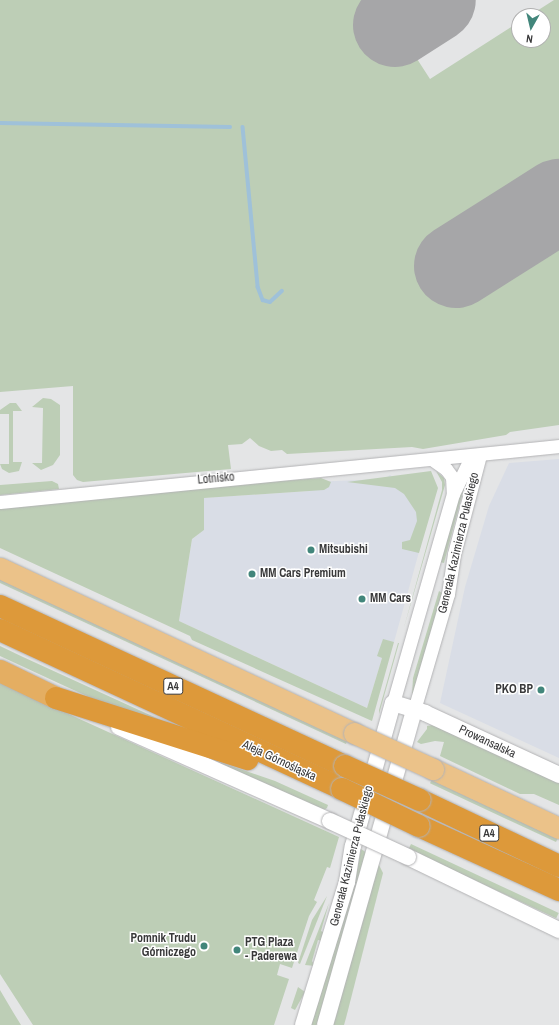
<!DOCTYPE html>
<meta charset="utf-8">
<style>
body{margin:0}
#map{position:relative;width:559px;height:1025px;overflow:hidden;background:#e4e5e6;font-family:"Archivo Narrow",sans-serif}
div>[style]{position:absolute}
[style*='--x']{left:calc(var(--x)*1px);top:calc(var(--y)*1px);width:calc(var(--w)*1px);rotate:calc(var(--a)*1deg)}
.built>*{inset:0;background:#d9dde6}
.green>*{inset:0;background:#bdceb6;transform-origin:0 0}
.stream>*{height:3.5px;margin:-1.75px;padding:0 1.75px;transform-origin:1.75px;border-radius:1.75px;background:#9fc1d9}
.runway>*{height:84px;margin:-42px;padding:0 42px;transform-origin:42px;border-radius:42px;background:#a6a6a8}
.roads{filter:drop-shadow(0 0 1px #b3b3b5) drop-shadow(0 0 1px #b3b3b5)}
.minor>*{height:13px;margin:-6.5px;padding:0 6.5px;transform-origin:6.5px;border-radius:6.5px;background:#fff}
.tertiary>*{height:16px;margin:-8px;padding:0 8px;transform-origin:8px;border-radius:8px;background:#fff}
.primary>*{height:21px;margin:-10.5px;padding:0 10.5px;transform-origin:10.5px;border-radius:10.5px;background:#ebc289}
.trunk>*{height:22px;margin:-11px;padding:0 11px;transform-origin:11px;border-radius:11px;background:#e4ae62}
.motorway>*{height:22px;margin:-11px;padding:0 11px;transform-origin:11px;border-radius:11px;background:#dd993a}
.bridges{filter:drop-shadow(0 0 1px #b3b3b5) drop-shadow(0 0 1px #b3b3b5)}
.tertiary-bridge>*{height:16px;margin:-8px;padding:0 8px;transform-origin:8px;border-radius:8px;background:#fff}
.primary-bridge>*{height:21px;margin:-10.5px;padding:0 10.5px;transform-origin:10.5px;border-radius:10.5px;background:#ebc289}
.motorway-bridge>*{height:22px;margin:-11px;padding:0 11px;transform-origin:11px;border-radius:11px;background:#dd993a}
.dots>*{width:11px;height:11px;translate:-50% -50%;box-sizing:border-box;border:2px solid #fff;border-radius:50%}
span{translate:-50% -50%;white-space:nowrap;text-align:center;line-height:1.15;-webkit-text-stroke:3px #fff;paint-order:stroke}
.shield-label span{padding:1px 3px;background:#fff;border:1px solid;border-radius:3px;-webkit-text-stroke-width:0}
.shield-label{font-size:11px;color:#39393a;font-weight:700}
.street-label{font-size:12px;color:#39393a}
.poi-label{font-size:12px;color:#39393a;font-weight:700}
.left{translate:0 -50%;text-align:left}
.right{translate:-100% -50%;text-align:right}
.north{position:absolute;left:511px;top:8px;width:40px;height:40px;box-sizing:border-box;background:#fff;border:1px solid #b0b0b0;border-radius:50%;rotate:188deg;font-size:11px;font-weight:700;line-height:16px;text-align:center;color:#39393a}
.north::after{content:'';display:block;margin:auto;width:14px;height:18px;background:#42867b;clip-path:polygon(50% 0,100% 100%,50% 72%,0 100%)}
</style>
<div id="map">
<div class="built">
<div style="clip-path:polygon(559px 459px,559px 758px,440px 703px,465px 587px,489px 506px,509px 463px)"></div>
<div style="clip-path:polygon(390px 475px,432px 505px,394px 642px,383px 640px,378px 656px,382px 658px,367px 708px,179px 621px,192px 539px,204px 530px,203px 498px,310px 491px,311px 482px,384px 479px)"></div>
</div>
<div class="green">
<div style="clip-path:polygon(0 0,379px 0,430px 79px,519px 22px,519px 40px,543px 40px,543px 16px,529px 16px,554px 0,559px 0,559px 164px,433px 243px,465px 296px,559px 236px,559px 425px,510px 432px,506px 435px,423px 449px,412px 447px,287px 454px,282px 450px,271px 451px,259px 446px,250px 438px,242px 444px,228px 445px,231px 469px,83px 482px,77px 480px,73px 475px,73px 386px,0 392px)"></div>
<div style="clip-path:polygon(43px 398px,51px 399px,60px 405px,60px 455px,53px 465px,41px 470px,32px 463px,42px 463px,43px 408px,32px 407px)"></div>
<div style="clip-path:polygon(10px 403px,16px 403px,22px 411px,13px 411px,13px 462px,22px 462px,19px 471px,9px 473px,2px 469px,0 464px,9px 464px,9px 414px,0 414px,0 410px)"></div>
<div style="clip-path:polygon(431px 471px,438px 488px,419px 553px,402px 549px,402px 542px,410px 540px,417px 521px,416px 512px,404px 494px,395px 488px,347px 482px)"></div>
<div style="clip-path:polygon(436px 471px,444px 478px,445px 485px,403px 631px,442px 490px,442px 482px)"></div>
<div style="left:467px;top:477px;width:89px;height:7px;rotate:105deg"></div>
<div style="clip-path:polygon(321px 478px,331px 482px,329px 487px,324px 490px,204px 498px,204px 530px,192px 539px,179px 621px,367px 708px,382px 658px,377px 656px,383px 639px,394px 642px,372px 721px,192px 640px,190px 636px,0 548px,0 508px,203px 487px)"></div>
<div style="clip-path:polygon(52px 481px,58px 484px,59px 489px,0 495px,0 485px)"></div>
<div style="clip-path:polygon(0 576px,348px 739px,346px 744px,0 583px)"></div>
<div style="clip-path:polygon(439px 591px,442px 593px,412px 696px,413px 678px)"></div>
<div style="clip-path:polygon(398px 643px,399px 643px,379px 714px,379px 710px)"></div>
<div style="clip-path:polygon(0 646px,23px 657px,187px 732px,98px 701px,67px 687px,0 656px)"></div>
<div style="clip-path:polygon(0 679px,73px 716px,339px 837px,330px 868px,327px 867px,314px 900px,317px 902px,309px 916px,292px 968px,280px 964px,277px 975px,289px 979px,274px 1025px,33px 1025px,0 974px)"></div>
<div style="clip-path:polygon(433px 725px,559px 782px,559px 805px,534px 794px,520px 794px,440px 756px,444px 742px,435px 741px,421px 744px,417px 742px,427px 729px,427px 726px)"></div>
<div style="clip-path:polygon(208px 758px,275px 781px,328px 805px,327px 808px,324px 810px)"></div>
<div style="left:433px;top:777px;width:139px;height:7px;rotate:25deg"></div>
<div style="left:411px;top:844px;width:163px;height:6px;rotate:25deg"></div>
<div style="clip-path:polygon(361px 849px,367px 853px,318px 1025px,311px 1025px,355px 883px)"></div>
<div style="clip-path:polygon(378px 863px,383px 873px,346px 1018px,344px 1025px,332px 1025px)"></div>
<div style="clip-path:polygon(327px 896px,300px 964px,298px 963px,312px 920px)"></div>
<div style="clip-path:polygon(329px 903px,321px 931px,325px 933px,322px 941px,318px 940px,312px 961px,315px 966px,305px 965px)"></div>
<div style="clip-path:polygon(298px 987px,305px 992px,295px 1010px,291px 1008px)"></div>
<div style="clip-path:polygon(0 990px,13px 1012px,21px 1025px,0 1025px)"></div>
</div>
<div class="stream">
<div style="--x:0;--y:123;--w:230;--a:1"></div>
<div style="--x:243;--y:127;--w:161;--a:84.6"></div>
<div style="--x:258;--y:287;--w:14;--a:69"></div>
<div style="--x:263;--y:300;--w:7;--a:16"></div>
<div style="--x:270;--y:302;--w:16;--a:-43"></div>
</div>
<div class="runway">
<div style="--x:395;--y:25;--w:46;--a:-32.7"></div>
<div style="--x:456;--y:266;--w:122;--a:-32.3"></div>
</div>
<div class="roads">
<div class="minor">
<div style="--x:433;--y:460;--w:16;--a:35"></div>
<div style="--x:446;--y:469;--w:10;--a:53"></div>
<div style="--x:452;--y:477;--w:17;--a:87"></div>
<div style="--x:0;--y:502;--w:562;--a:-5.72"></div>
<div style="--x:393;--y:703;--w:217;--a:-74"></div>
<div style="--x:453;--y:494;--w:34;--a:-64"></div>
<div style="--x:468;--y:463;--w:14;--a:-34"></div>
<div style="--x:414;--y:710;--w:121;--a:-73.7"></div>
<div style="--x:448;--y:594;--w:40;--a:-81.5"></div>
<div style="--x:454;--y:554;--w:102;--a:-75.3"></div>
</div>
<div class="tertiary">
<div style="--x:119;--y:727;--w:231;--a:24"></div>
<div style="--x:408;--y:857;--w:168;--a:25.8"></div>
<div style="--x:303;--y:1025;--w:150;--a:-72.9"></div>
<div style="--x:347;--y:882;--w:36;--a:-81"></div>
<div style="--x:353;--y:846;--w:148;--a:-74.4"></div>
<div style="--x:393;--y:703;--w:34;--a:17"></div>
<div style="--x:425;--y:713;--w:148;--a:24.8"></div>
<div style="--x:325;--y:1025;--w:327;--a:-74.2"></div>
</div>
<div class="primary">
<div style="--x:0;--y:568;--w:391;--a:25"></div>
<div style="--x:433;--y:769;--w:139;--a:25.1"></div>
</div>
<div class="trunk">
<div style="--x:0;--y:671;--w:62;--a:25.7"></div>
</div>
<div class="motorway">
<div style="--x:0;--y:606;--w:380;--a:24.9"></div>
<div style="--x:0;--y:630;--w:377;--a:24.9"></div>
<div style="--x:56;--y:698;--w:201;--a:17.7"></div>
<div style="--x:420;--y:800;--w:154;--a:25.4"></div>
<div style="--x:419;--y:826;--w:154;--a:24.6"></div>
</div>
</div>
<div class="bridges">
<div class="tertiary-bridge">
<div style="--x:330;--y:821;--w:86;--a:24.8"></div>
</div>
<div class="primary-bridge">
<div style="--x:354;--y:733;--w:87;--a:24.5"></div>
</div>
<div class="motorway-bridge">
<div style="--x:345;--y:766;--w:82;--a:24.4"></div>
<div style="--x:342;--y:789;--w:85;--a:25.7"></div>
</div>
</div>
<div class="dots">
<div style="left:311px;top:550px;background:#42867b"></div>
<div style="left:252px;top:574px;background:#42867b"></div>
<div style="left:362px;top:599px;background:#42867b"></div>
<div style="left:541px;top:690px;background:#42867b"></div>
<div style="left:204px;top:946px;background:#42867b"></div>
<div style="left:237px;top:950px;background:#42867b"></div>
</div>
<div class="shield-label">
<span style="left:173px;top:686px">A4</span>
<span style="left:489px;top:833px">A4</span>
</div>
<div class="street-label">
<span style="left:216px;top:479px;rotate:-5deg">Lotnisko</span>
<span style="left:459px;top:543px;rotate:-77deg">Generała Kazimierza Pułaskiego</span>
<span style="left:487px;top:742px;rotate:25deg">Prowansalska</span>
<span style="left:279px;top:761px;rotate:25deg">Aleja Górnośląska</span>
<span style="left:352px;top:856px;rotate:-76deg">Generała Kazimierza Pułaskiego</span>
</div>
<div class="poi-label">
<span class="left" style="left:319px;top:550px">Mitsubishi</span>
<span class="left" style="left:260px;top:574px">MM Cars Premium</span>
<span class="left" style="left:370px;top:599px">MM Cars</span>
<span class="right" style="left:533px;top:690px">PKO BP</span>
<span class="right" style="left:196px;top:946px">Pomnik Trudu<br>Górniczego</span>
<span class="left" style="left:245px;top:950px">PTG Plaza<br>- Paderewa</span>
</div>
<div class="north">N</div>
</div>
